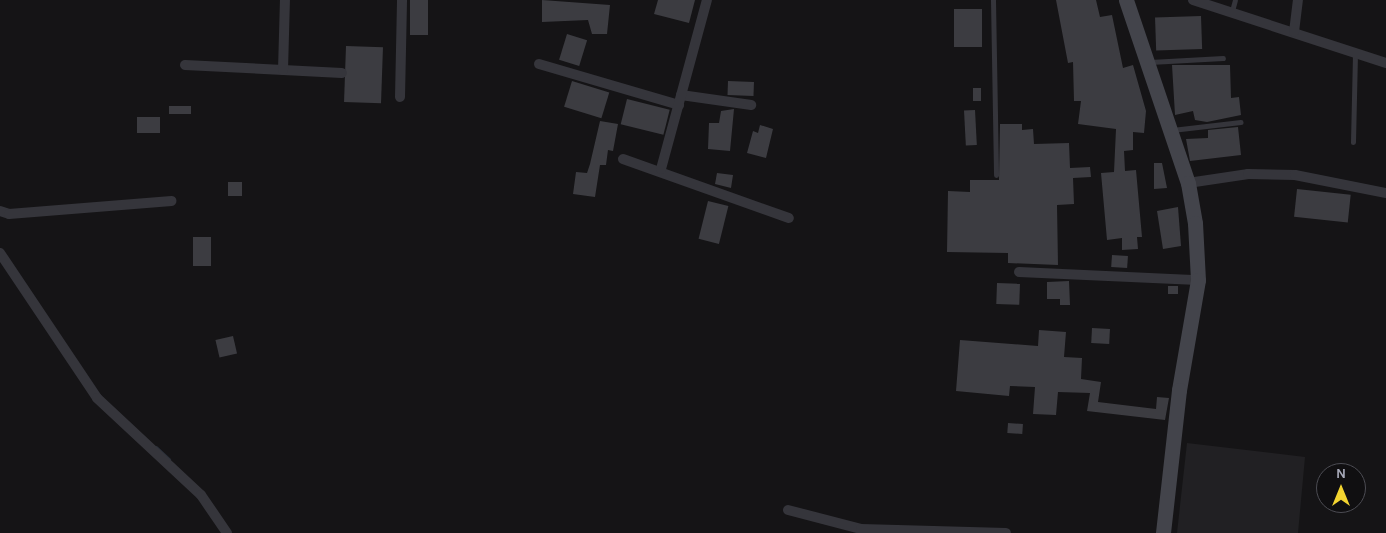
<!DOCTYPE html>
<style>
body{margin:0}
#map{position:relative;width:1386px;height:533px;overflow:hidden;background:#151416;font-family:Karla,sans-serif}
div>[style]{position:absolute}
[style*='--x']{left:calc(var(--x)*1px);top:calc(var(--y)*1px);width:calc(var(--w)*1px);rotate:calc(var(--a)*1deg)}
.built>*{inset:0;background:#212023}
.stream>*{height:3px;margin:-1.5px;padding:0 1.5px;transform-origin:1.5px;border-radius:1.5px;background:#2a303a}
.building>*{inset:0;background:#3c3c41;transform-origin:0 0}
.lane>*{height:5px;margin:-2.5px;padding:0 2.5px;transform-origin:2.5px;border-radius:2.5px;background:#35353b}
.street>*{height:10px;margin:-5px;padding:0 5px;transform-origin:5px;border-radius:5px;background:#35353b}
.secondary>*{height:15px;margin:-7.5px;padding:0 7.5px;transform-origin:7.5px;border-radius:7.5px;background:#43444b}
span{translate:-50% -50%;white-space:nowrap;text-align:center;line-height:1.15;-webkit-text-stroke:4px #100f11;paint-order:stroke}
.north{position:absolute;left:1316px;top:463px;width:50px;height:50px;box-sizing:border-box;background:#100f11;border:1px solid #4c4c53;border-radius:50%;rotate:0deg;font-size:14px;font-weight:700;line-height:20px;text-align:center;color:#a6a8b7}
.north::after{content:'';display:block;margin:auto;width:18px;height:22px;background:#f3d430;clip-path:polygon(50% 0,100% 100%,50% 72%,0 100%)}
</style>
<div id="map">
<div class="built">
<div style="clip-path:polygon(1187px 443px,1305px 457px,1298px 533px,1177px 533px)"></div>
</div>
<div class="stream">
<div style="--x:156;--y:447;--w:18;--a:43"></div>
</div>
<div class="building">
<div style="left:410px;top:0;width:18px;height:35px"></div>
<div style="clip-path:polygon(542px 0,610px 5px,607px 34px,592px 34px,588px 20px,542px 22px)"></div>
<div style="clip-path:polygon(658px 0,695px 0,689px 23px,654px 14px)"></div>
<div style="clip-path:polygon(1056px 0,1096px 0,1100px 17px,1112px 15px,1123px 68px,1133px 65px,1146px 111px,1144px 133px,1133px 132px,1133px 150px,1124px 151px,1125px 171px,1136px 170px,1142px 237px,1137px 237px,1138px 249px,1122px 250px,1122px 238px,1107px 240px,1101px 173px,1114px 172px,1116px 129px,1078px 124px,1081px 101px,1074px 101px,1073px 62px,1068px 63px)"></div>
<div style="left:954px;top:9px;width:28px;height:38px"></div>
<div style="left:1201px;top:16px;width:33px;height:46px;rotate:88deg"></div>
<div style="left:567px;top:34px;width:21px;height:27px;rotate:17deg"></div>
<div style="left:346px;top:46px;width:37px;height:56px;rotate:2deg"></div>
<div style="clip-path:polygon(1172px 65px,1230px 65px,1231px 98px,1239px 97px,1241px 115px,1207px 122px,1195px 120px,1193px 111px,1175px 115px)"></div>
<div style="left:572px;top:81px;width:39px;height:27px;rotate:17deg"></div>
<div style="left:728px;top:81px;width:26px;height:14px;rotate:2deg"></div>
<div style="left:973px;top:88px;width:8px;height:13px"></div>
<div style="left:627px;top:99px;width:44px;height:26px;rotate:14deg"></div>
<div style="left:169px;top:106px;width:22px;height:8px"></div>
<div style="clip-path:polygon(734px 109px,730px 151px,708px 149px,709px 123px,719px 123px,721px 111px)"></div>
<div style="left:975px;top:110px;width:35px;height:11px;rotate:87deg"></div>
<div style="left:137px;top:117px;width:23px;height:16px"></div>
<div style="clip-path:polygon(600px 121px,618px 124px,613px 151px,608px 150px,606px 165px,600px 165px,595px 197px,573px 194px,576px 172px,587px 173px,590px 164px)"></div>
<div style="clip-path:polygon(1000px 124px,1022px 124px,1022px 130px,1033px 129px,1034px 144px,1069px 143px,1070px 168px,1090px 167px,1091px 177px,1073px 178px,1074px 204px,1057px 205px,1058px 265px,1008px 263px,1008px 253px,947px 252px,948px 191px,970px 192px,970px 180px,999px 180px)"></div>
<div style="clip-path:polygon(760px 125px,773px 129px,766px 158px,747px 153px,753px 131px,758px 133px)"></div>
<div style="clip-path:polygon(1238px 127px,1241px 155px,1190px 161px,1186px 139px,1208px 138px,1208px 130px)"></div>
<div style="clip-path:polygon(1154px 163px,1162px 163px,1167px 188px,1154px 189px)"></div>
<div style="clip-path:polygon(717px 173px,733px 175px,731px 188px,715px 184px)"></div>
<div style="left:228px;top:182px;width:14px;height:14px"></div>
<div style="left:1297px;top:189px;width:54px;height:28px;rotate:6deg"></div>
<div style="left:708px;top:201px;width:21px;height:39px;rotate:14deg"></div>
<div style="clip-path:polygon(1178px 207px,1181px 246px,1163px 249px,1157px 211px)"></div>
<div style="left:193px;top:237px;width:18px;height:29px"></div>
<div style="left:1112px;top:255px;width:16px;height:12px;rotate:4deg"></div>
<div style="clip-path:polygon(1069px 281px,1070px 305px,1060px 305px,1060px 299px,1047px 299px,1047px 282px)"></div>
<div style="left:997px;top:283px;width:23px;height:21px;rotate:2deg"></div>
<div style="left:1168px;top:286px;width:10px;height:8px"></div>
<div style="left:1092px;top:328px;width:18px;height:15px;rotate:3deg"></div>
<div style="clip-path:polygon(1039px 330px,1066px 332px,1064px 357px,1082px 358px,1081px 379px,1101px 382px,1098px 402px,1156px 409px,1157px 397px,1169px 398px,1165px 420px,1087px 411px,1090px 393px,1058px 392px,1056px 415px,1033px 414px,1035px 387px,1010px 386px,1009px 396px,956px 391px,960px 340px,1038px 346px)"></div>
<div style="left:233px;top:336px;width:18px;height:18px;rotate:77deg"></div>
<div style="left:1008px;top:423px;width:15px;height:10px;rotate:4deg"></div>
</div>
<div class="lane">
<div style="--x:993;--y:0;--w:175;--a:89"></div>
<div style="--x:1232;--y:11;--w:11;--a:-75"></div>
<div style="--x:1150;--y:62;--w:73;--a:-3.1"></div>
<div style="--x:1172;--y:130;--w:69;--a:-6.6"></div>
<div style="--x:1353;--y:142;--w:89;--a:-88.7"></div>
</div>
<div class="street">
<div style="--x:1193;--y:0;--w:203;--a:18.1"></div>
<div style="--x:1294;--y:32;--w:32;--a:-83"></div>
<div style="--x:539;--y:64;--w:146;--a:16.3"></div>
<div style="--x:185;--y:65;--w:157;--a:2.9"></div>
<div style="--x:283;--y:70;--w:70;--a:-88.4"></div>
<div style="--x:681;--y:95;--w:71;--a:8.1"></div>
<div style="--x:400;--y:97;--w:97;--a:-88.8"></div>
<div style="--x:623;--y:159;--w:176;--a:19.6"></div>
<div style="--x:661;--y:169;--w:175;--a:-74.8"></div>
<div style="--x:1188;--y:183;--w:61;--a:-8.5"></div>
<div style="--x:1248;--y:174;--w:47;--a:1.2"></div>
<div style="--x:1295;--y:175;--w:93;--a:11.2"></div>
<div style="--x:0;--y:211;--w:9;--a:18"></div>
<div style="--x:9;--y:214;--w:163;--a:-4.6"></div>
<div style="--x:0;--y:253;--w:174;--a:56.2"></div>
<div style="--x:97;--y:398;--w:142;--a:43"></div>
<div style="--x:201;--y:495;--w:46;--a:55.6"></div>
<div style="--x:1019;--y:272;--w:179;--a:2.6"></div>
<div style="--x:788;--y:510;--w:75;--a:14.6"></div>
<div style="--x:861;--y:529;--w:145;--a:1.6"></div>
</div>
<div class="secondary">
<div style="--x:1126;--y:0;--w:193;--a:71.3"></div>
<div style="--x:1188;--y:183;--w:41;--a:80.1"></div>
<div style="--x:1195;--y:223;--w:57;--a:87"></div>
<div style="--x:1198;--y:280;--w:112;--a:99.8"></div>
<div style="--x:1179;--y:390;--w:144;--a:96.4"></div>
</div>
<div class="north">N</div>
</div>
